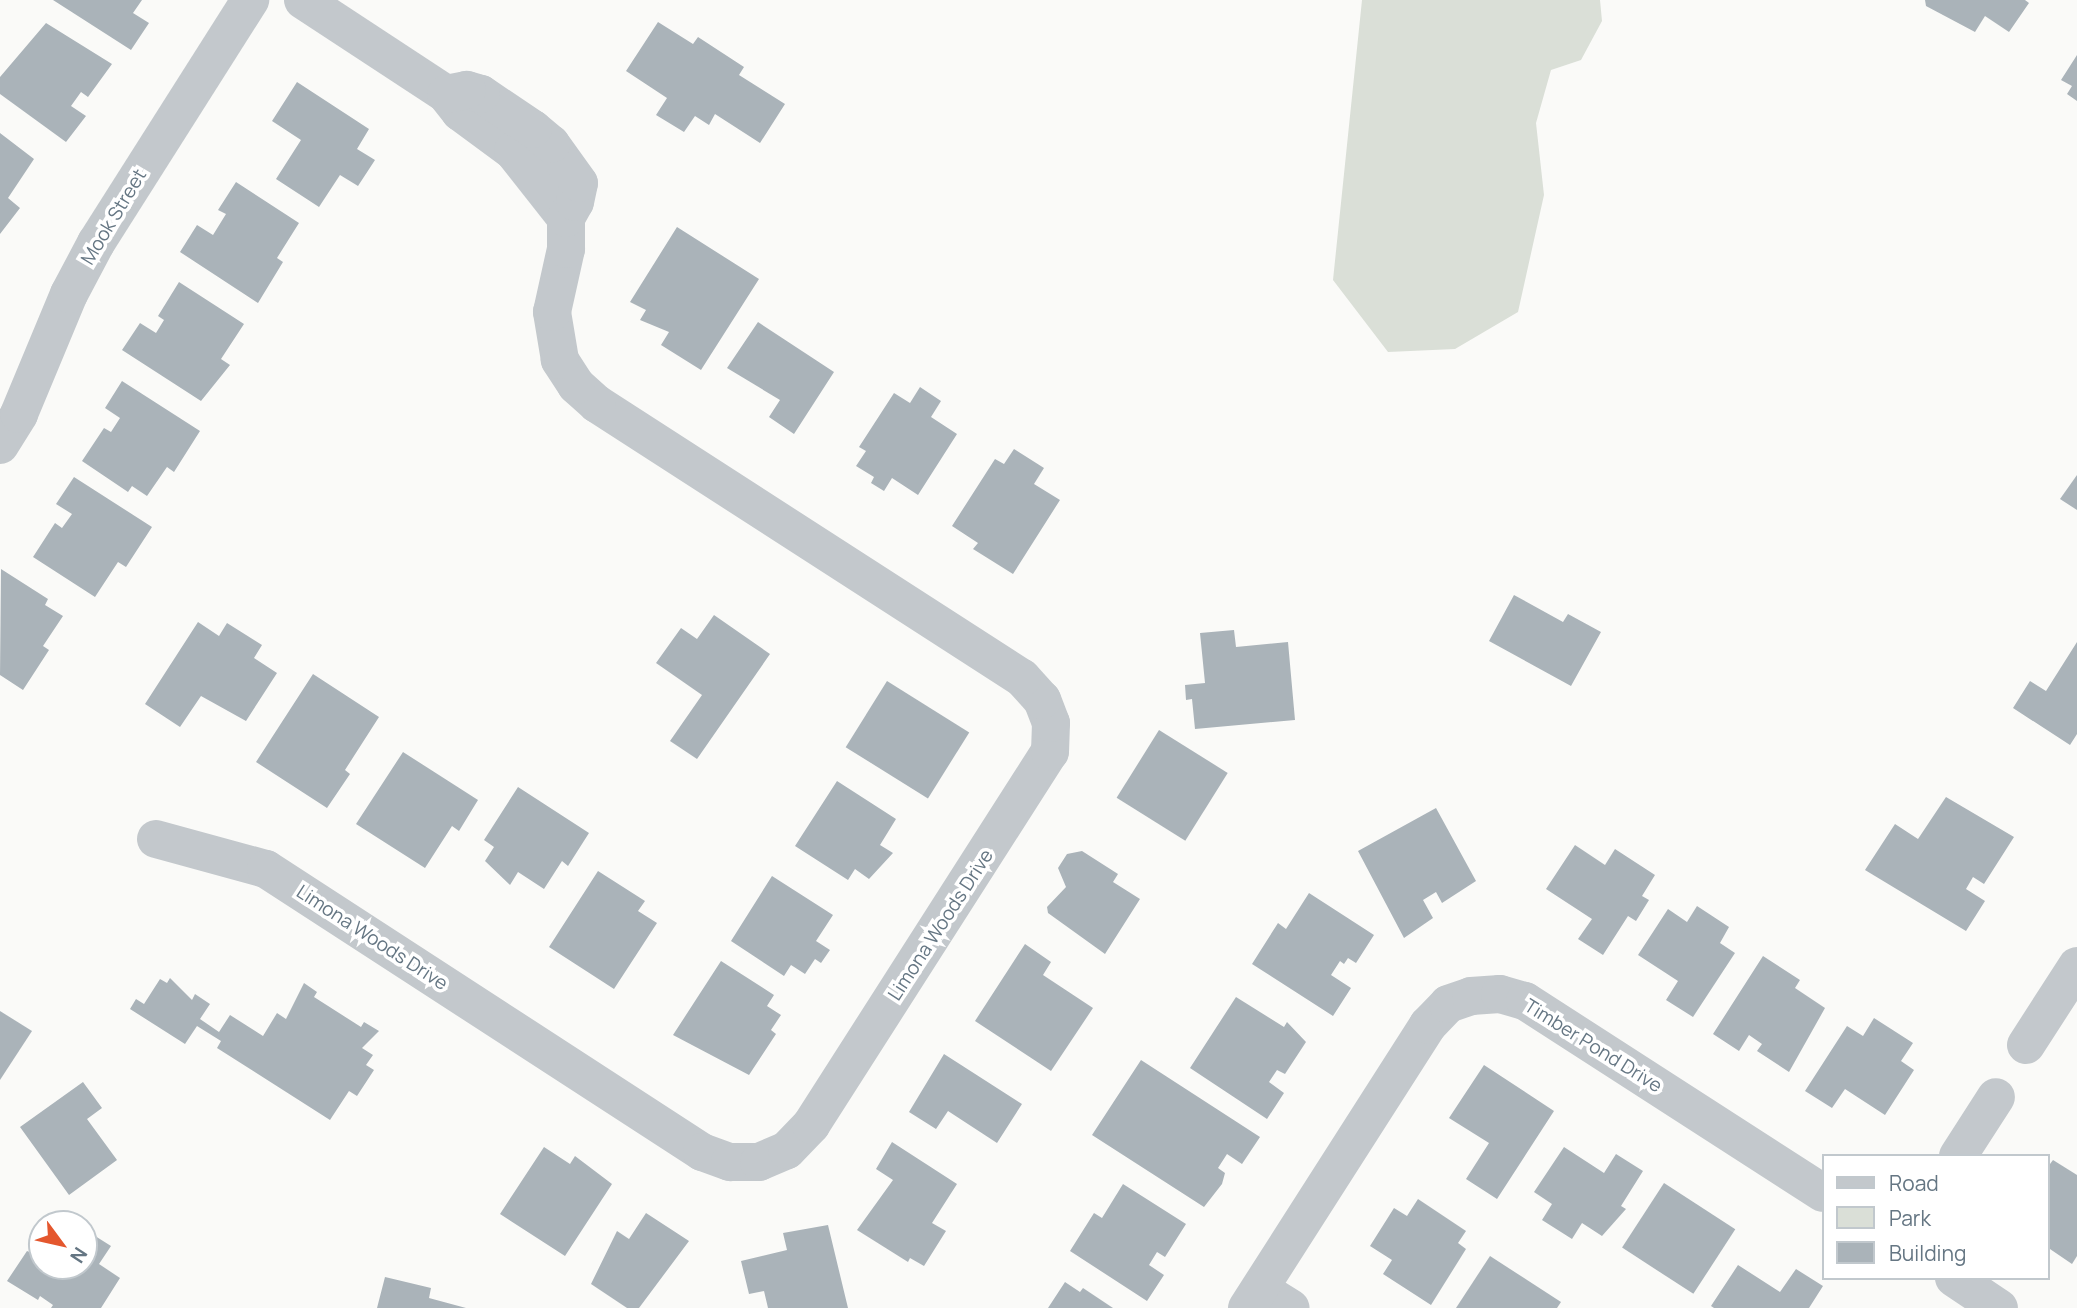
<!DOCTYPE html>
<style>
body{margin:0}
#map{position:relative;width:2077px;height:1308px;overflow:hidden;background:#fafaf8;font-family:Manrope,sans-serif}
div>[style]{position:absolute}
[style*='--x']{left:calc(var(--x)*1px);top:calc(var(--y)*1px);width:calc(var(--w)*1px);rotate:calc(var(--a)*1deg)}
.green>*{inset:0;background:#dadfd7}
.building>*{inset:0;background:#aab3b9;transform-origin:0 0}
.street>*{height:38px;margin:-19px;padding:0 19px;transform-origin:19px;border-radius:19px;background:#c3c8cc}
span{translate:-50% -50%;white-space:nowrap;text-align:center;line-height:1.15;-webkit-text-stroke:7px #fff;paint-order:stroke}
.street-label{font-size:19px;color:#657683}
.legend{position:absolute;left:1822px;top:1154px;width:228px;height:126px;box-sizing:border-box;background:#fff;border:2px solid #c1c8cd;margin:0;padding:9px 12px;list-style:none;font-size:21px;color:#657683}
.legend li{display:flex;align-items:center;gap:14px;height:35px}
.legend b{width:35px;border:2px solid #c1c8cd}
.north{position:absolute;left:28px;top:1210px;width:70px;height:70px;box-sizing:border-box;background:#fff;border:2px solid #c1c8cd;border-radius:50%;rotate:123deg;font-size:19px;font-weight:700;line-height:28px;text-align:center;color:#657683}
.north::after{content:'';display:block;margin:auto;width:24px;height:32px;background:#e4572e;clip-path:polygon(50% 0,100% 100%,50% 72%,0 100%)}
</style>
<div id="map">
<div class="green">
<div style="clip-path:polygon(1362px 0,1600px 0,1602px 21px,1581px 60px,1551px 70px,1536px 123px,1544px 195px,1518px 312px,1455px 349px,1388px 352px,1333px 280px)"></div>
</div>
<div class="building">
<div style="clip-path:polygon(53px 0,142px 0,133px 13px,149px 23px,131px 50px)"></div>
<div style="clip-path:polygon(1925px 0,2025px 0,2029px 3px,2009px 32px,1985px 16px,1975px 32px,1926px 6px)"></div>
<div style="clip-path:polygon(658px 22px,693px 44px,698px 37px,744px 67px,739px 75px,785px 104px,760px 143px,715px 114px,709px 125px,695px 116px,684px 132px,656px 115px,667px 98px,626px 71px)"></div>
<div style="clip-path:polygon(46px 23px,112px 64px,88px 97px,81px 92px,71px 106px,86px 116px,66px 142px,0 94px,0 77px)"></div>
<div style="clip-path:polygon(2077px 55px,2077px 101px,2067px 94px,2072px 86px,2061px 80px)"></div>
<div style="clip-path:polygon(297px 82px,369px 129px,357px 149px,375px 160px,358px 186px,340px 175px,319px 207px,276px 179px,301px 140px,272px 121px)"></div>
<div style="clip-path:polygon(0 133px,34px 159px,8px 198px,20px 208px,0 234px)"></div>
<div style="clip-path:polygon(236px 182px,299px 223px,277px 258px,283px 262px,258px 303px,180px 252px,197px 225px,213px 235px,226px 214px,218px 210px)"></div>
<div style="clip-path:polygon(677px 227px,759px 279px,701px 370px,661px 345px,669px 332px,640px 320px,646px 310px,630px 302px)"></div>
<div style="clip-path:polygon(179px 282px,244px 324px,221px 359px,230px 365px,201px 401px,122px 350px,140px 323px,156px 333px,164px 320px,158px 316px)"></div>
<div style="clip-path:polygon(758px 322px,834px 372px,794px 434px,769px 417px,780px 400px,727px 368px)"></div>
<div style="clip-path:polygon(122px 381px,200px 431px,174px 472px,167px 467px,147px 496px,132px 486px,128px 492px,82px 461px,104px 428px,111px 432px,120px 418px,105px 408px)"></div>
<div style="clip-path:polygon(920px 387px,941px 401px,931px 417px,957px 434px,918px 495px,892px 478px,884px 491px,871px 483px,874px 477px,856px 466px,866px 451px,859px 447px,894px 393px,910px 403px)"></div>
<div style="clip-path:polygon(1014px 449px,1044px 468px,1034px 484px,1060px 500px,1013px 574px,973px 549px,978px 543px,952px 526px,995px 459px,1004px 464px)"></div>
<div style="clip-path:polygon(2077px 475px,2077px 510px,2060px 499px)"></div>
<div style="clip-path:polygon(74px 477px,152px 527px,126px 567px,118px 562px,95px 597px,33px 557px,55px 523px,62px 528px,72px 514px,56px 504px)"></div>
<div style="clip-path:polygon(1px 569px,48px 599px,45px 605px,63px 616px,43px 646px,49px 650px,23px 690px,0 675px)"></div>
<div style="clip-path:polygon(1514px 595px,1563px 622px,1568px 614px,1601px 632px,1571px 686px,1489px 641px)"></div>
<div style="clip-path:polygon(714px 615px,770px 654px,697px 759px,670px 741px,702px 695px,656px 663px,681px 628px,697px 639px)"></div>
<div style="clip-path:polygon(198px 622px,219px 636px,227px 623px,262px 645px,254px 658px,277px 673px,246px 721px,201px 696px,180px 727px,145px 704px)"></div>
<div style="clip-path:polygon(1234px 630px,1236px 647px,1288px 642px,1295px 720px,1195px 729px,1192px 699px,1186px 700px,1185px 685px,1205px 683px,1200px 633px)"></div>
<div style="clip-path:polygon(2077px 642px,2077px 734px,2070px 745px,2013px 708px,2030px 681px,2046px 691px)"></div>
<div style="clip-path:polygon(313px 674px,379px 717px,345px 770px,350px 774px,327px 808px,256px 762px)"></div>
<div style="left:887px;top:681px;width:97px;height:78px;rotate:32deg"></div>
<div style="left:1159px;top:730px;width:81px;height:80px;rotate:32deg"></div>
<div style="clip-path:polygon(403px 752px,478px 800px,459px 831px,452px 826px,425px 868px,356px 824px)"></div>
<div style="clip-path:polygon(837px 781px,896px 819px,880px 845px,893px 853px,869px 879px,855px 869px,848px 880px,795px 846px)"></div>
<div style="clip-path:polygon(518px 787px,589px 833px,568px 866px,562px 861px,544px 889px,518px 872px,510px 885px,485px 861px,494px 847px,484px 840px)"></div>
<div style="clip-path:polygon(1946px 797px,2014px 837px,1984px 884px,1973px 877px,1966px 889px,1985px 901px,1966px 931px,1865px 870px,1895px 824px,1918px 839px)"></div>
<div style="clip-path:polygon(1436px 808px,1476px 881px,1442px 903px,1436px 892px,1423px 900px,1433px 918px,1404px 938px,1358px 851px)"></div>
<div style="clip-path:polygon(1575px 845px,1605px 865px,1615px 849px,1655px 875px,1642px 896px,1649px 900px,1636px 921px,1628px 916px,1603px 955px,1578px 939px,1592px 919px,1546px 889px)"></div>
<div style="clip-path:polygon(1082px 851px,1118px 874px,1113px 882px,1140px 899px,1105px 954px,1048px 913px,1047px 907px,1066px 887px,1058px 868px,1067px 854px)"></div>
<div style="clip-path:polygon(598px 871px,645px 901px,638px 911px,657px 923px,614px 989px,549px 947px)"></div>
<div style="clip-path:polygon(772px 876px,833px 915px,816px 941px,830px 950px,821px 963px,815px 959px,805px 974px,791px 965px,784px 976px,731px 941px)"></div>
<div style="clip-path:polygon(1309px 893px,1374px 935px,1356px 963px,1348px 958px,1344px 964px,1340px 961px,1331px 975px,1351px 988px,1333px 1016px,1252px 964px,1278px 923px,1286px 929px)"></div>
<div style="clip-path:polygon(1697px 906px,1729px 927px,1720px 943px,1735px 953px,1693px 1017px,1666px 1000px,1678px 981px,1638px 955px,1668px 909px,1687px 922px)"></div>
<div style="clip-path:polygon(1025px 944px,1051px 962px,1043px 975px,1093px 1008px,1051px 1071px,975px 1021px)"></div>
<div style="clip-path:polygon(1763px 956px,1800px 980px,1795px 988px,1825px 1008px,1789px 1072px,1757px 1051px,1762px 1044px,1749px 1035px,1739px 1051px,1713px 1034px)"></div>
<div style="clip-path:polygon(721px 961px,774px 995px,767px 1006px,781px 1015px,771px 1030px,776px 1034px,749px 1075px,673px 1035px)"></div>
<div style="clip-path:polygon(170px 978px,192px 1000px,195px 994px,210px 1004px,200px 1019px,219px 1032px,230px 1015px,263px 1036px,277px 1013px,286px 1019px,304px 983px,317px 992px,314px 997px,361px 1027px,364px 1022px,379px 1031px,362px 1048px,373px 1055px,366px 1065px,374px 1070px,357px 1096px,349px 1091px,330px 1120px,217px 1048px,221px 1041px,197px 1026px,185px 1044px,130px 1009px,136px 999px,144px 1004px,160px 979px,167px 983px)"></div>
<div style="clip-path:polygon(1236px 997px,1284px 1027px,1287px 1022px,1306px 1042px,1285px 1074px,1277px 1070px,1269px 1082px,1284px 1093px,1267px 1119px,1190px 1068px)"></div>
<div style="clip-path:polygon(0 1011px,32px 1031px,0 1080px)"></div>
<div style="clip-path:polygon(1874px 1018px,1913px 1043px,1901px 1061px,1914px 1070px,1885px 1115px,1845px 1089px,1832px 1108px,1805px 1091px,1847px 1026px,1863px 1036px)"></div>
<div style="clip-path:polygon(944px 1054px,1022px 1104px,997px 1143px,948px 1111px,936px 1129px,909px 1112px)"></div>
<div style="clip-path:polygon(1141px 1060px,1260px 1137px,1242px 1164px,1227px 1154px,1218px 1168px,1225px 1173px,1222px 1184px,1204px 1207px,1092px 1135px)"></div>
<div style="clip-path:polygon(1484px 1065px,1554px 1111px,1497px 1199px,1466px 1179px,1489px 1143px,1449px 1118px)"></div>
<div style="clip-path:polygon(83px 1082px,102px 1108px,87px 1119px,117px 1160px,69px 1195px,20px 1127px)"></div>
<div style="clip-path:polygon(892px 1142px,957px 1184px,932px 1223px,946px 1231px,924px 1266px,910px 1258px,908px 1262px,857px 1230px,893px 1180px,876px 1169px)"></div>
<div style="clip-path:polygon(544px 1147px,570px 1164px,575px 1156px,612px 1184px,565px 1256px,500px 1214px)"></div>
<div style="clip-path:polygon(1564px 1147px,1604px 1173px,1616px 1154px,1643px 1171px,1621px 1206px,1626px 1209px,1602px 1236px,1582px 1223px,1572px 1239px,1542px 1220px,1552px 1204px,1534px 1192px)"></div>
<div style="clip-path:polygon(2053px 1160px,2077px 1175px,2077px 1256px,2072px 1264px,2047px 1247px,2047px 1168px)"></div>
<div style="left:1664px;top:1183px;width:85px;height:77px;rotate:33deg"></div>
<div style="clip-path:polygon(1123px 1184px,1186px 1224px,1165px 1257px,1157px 1252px,1149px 1265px,1164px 1275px,1147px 1301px,1070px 1251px,1094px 1213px,1102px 1218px)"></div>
<div style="clip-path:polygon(1418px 1199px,1466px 1231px,1458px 1243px,1466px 1249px,1431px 1305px,1383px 1274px,1392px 1260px,1370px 1246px,1394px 1208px,1407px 1216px)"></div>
<div style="clip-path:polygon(646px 1213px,689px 1241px,639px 1308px,627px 1308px,591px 1284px,617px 1231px,629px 1239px)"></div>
<div style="clip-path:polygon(828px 1225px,848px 1308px,768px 1308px,764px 1291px,749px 1294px,741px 1261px,787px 1250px,783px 1233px)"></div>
<div style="clip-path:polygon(84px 1229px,111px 1246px,99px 1264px,120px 1278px,101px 1308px,51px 1308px,53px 1305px,40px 1296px,38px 1300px,7px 1281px,27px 1251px,42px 1257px,42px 1266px,84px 1266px)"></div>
<div style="clip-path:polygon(1490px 1256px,1561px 1302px,1557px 1308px,1456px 1308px)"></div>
<div style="clip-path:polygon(1738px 1265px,1780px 1292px,1796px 1269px,1823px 1286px,1809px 1308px,1714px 1308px,1711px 1306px)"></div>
<div style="clip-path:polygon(385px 1277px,431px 1288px,429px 1298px,466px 1308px,377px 1308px)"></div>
<div style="clip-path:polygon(1065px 1282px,1080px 1292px,1083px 1288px,1113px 1308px,1048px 1308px)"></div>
</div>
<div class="street">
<div style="--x:303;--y:0;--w:171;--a:33.3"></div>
<div style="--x:446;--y:94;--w:23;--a:52"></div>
<div style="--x:460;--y:112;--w:66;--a:36.3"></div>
<div style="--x:513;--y:151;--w:85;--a:51.7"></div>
<div style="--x:0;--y:445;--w:36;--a:-58"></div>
<div style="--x:19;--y:414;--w:130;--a:-67.4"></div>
<div style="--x:69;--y:294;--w:58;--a:-62.1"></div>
<div style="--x:96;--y:243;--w:288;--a:-57.6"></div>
<div style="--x:156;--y:839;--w:114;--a:15.3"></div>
<div style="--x:266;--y:869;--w:520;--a:32.99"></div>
<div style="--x:702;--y:1152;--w:30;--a:20"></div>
<div style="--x:730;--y:1162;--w:29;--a:0"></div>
<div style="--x:759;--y:1162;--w:30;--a:-23"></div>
<div style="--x:787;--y:1150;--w:35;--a:-46"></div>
<div style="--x:811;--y:1125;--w:443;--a:-57.4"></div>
<div style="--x:1050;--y:752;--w:29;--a:-88"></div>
<div style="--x:1051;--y:723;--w:25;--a:-111"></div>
<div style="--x:1042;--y:700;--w:30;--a:-132"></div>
<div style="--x:1022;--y:678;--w:506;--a:-147.19"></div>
<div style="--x:597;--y:404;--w:28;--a:-138"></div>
<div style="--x:576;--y:385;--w:30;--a:-123"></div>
<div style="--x:560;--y:360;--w:49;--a:-99.5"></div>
<div style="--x:552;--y:312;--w:65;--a:-77.5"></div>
<div style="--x:566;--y:249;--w:31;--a:-90"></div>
<div style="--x:566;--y:218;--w:18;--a:-61"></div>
<div style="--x:575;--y:202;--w:19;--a:-78"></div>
<div style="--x:579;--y:183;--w:48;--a:-125.7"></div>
<div style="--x:551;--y:144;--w:23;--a:-140"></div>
<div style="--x:533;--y:129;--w:63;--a:-146.1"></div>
<div style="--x:481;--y:94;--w:15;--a:-164"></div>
<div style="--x:467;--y:90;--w:21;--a:169"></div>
<div style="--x:2026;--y:1045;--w:94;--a:-57.2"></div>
<div style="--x:1958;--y:1156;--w:70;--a:-57.2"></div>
<div style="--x:1954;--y:1278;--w:54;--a:33.7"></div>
<div style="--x:1260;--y:1289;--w:36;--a:32"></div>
<div style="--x:1247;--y:1308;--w:336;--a:-57.4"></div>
<div style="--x:1428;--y:1025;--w:29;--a:-46"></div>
<div style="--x:1448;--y:1004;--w:24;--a:-19"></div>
<div style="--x:1471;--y:996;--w:29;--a:-4"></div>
<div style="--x:1500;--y:994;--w:26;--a:16"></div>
<div style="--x:1525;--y:1001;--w:354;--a:32.8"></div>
</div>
<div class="street-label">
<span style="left:114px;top:217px;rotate:-59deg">Mook Street</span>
<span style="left:941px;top:925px;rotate:-57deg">Limona Woods Drive</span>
<span style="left:372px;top:938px;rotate:33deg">Limona Woods Drive</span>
<span style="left:1593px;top:1046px;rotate:32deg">Timber Pond Drive</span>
</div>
<ul class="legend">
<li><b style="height:9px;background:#c3c8cc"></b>Road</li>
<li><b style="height:19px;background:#dadfd7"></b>Park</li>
<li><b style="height:19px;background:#aab3b9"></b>Building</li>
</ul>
<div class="north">N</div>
</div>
